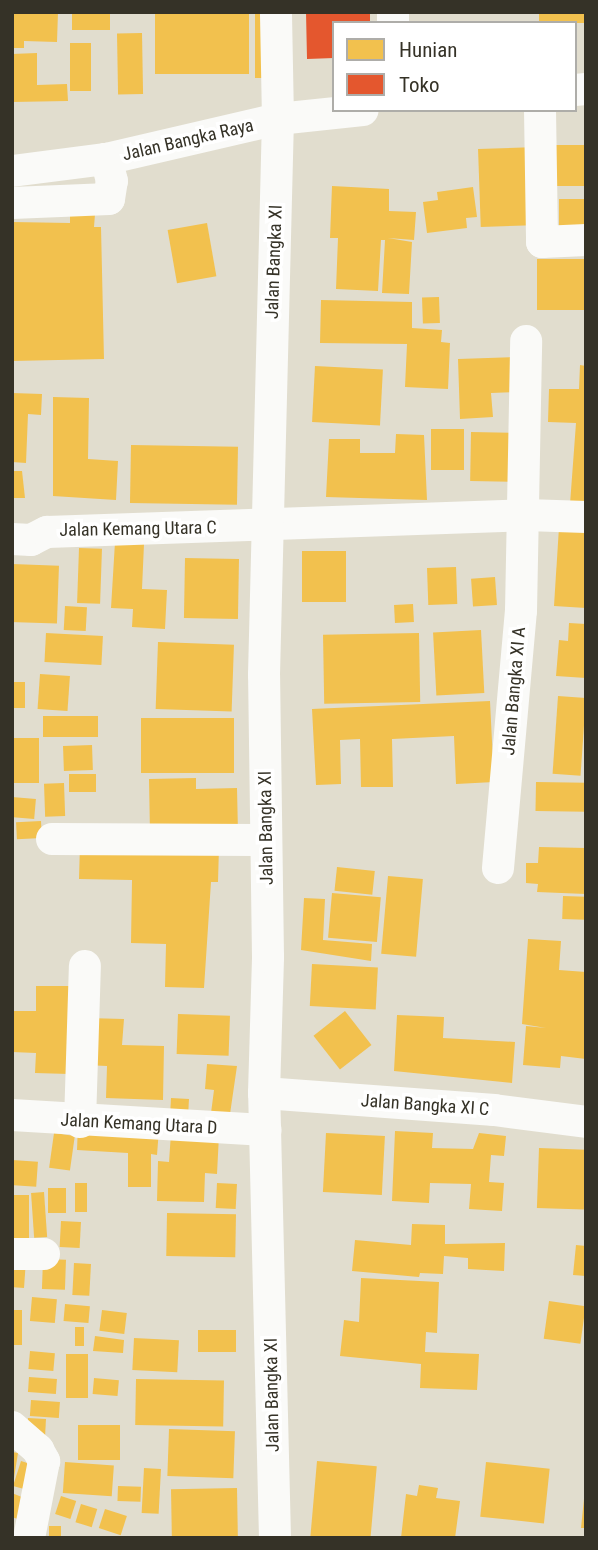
<!DOCTYPE html>
<style>
body{margin:0}
#map{position:relative;width:598px;height:1550px;overflow:hidden;background:#e1ddce;font-family:"Roboto Condensed",sans-serif}
div>[style]{position:absolute}
[style*='--x']{left:calc(var(--x)*1px);top:calc(var(--y)*1px);width:calc(var(--w)*1px);rotate:calc(var(--a)*1deg)}
.homes>*{inset:0;background:#f2c14e;transform-origin:0 0}
.shops>*{inset:0;background:#e4572e}
.minor>*{height:32px;margin:-16px;padding:0 16px;transform-origin:16px;border-radius:16px;background:#fafaf8}
span{translate:-50% -50%;white-space:nowrap;text-align:center;line-height:1.15;-webkit-text-stroke:7px #fff;paint-order:stroke}
.street-label{font-size:18px;color:#353227}
.frame{position:absolute;inset:0;border:14px solid #353227;pointer-events:none}
.legend{position:absolute;left:332px;top:21px;width:245px;height:91px;box-sizing:border-box;background:#fff;border:2px solid #aeada9;margin:0;padding:9px 12px;list-style:none;font-size:21px;color:#353227}
.legend li{display:flex;align-items:center;gap:14px;height:35px}
.legend b{width:35px;border:2px solid #aeada9}
</style>
<div id="map">
<div class="homes">
<div style="clip-path:polygon(12px 12px,58px 12px,57px 42px,24px 41px,24px 48px,12px 48px)"></div>
<div style="left:72px;top:12px;width:38px;height:18px"></div>
<div style="left:155px;top:12px;width:94px;height:62px"></div>
<div style="left:255px;top:12px;width:19px;height:66px"></div>
<div style="left:539px;top:12px;width:47px;height:11px"></div>
<div style="left:142px;top:33px;width:61px;height:25px;rotate:89deg"></div>
<div style="left:70px;top:43px;width:21px;height:48px"></div>
<div style="clip-path:polygon(37px 53px,37px 85px,67px 84px,68px 101px,12px 102px,12px 54px)"></div>
<div style="left:586px;top:145px;width:41px;height:30px;rotate:90deg"></div>
<div style="left:538px;top:147px;width:78px;height:60px;rotate:88deg"></div>
<div style="clip-path:polygon(332px 186px,389px 189px,389px 211px,416px 212px,414px 240px,388px 238px,412px 242px,409px 294px,382px 293px,385px 240px,381px 240px,378px 291px,336px 289px,338px 238px,330px 238px)"></div>
<div style="clip-path:polygon(473px 187px,477px 217px,466px 218px,467px 228px,427px 233px,423px 202px,438px 200px,437px 192px)"></div>
<div style="left:559px;top:199px;width:27px;height:37px"></div>
<div style="clip-path:polygon(70px 213px,95px 214px,94px 227px,101px 227px,104px 359px,12px 361px,12px 222px,70px 223px)"></div>
<div style="left:207px;top:223px;width:54px;height:40px;rotate:80deg"></div>
<div style="left:586px;top:259px;width:51px;height:49px;rotate:90deg"></div>
<div style="left:439px;top:297px;width:26px;height:17px;rotate:88deg"></div>
<div style="clip-path:polygon(321px 300px,412px 302px,412px 328px,442px 330px,441px 342px,450px 343px,448px 389px,405px 387px,407px 344px,320px 343px)"></div>
<div style="clip-path:polygon(518px 357px,520px 392px,491px 393px,493px 417px,460px 419px,458px 359px)"></div>
<div style="clip-path:polygon(580px 365px,586px 366px,586px 504px,570px 504px,576px 423px,548px 422px,549px 389px,579px 389px)"></div>
<div style="left:315px;top:366px;width:68px;height:56px;rotate:3deg"></div>
<div style="clip-path:polygon(12px 393px,42px 394px,41px 415px,28px 414px,26px 463px,12px 462px)"></div>
<div style="clip-path:polygon(53px 397px,89px 398px,88px 459px,118px 461px,116px 500px,53px 496px)"></div>
<div style="left:431px;top:429px;width:33px;height:41px"></div>
<div style="left:471px;top:432px;width:51px;height:49px;rotate:1deg"></div>
<div style="clip-path:polygon(396px 434px,424px 435px,427px 500px,326px 497px,329px 439px,360px 439px,360px 453px,395px 453px)"></div>
<div style="left:131px;top:445px;width:107px;height:58px;rotate:1deg"></div>
<div style="clip-path:polygon(12px 471px,22px 471px,25px 498px,12px 498px)"></div>
<div style="clip-path:polygon(559px 527px,586px 528px,586px 608px,554px 606px)"></div>
<div style="clip-path:polygon(115px 542px,144px 544px,142px 589px,167px 590px,165px 629px,132px 627px,133px 609px,111px 608px)"></div>
<div style="left:79px;top:548px;width:23px;height:55px;rotate:2deg"></div>
<div style="left:302px;top:551px;width:44px;height:51px"></div>
<div style="left:185px;top:558px;width:54px;height:60px;rotate:1deg"></div>
<div style="left:12px;top:564px;width:47px;height:58px;rotate:2deg"></div>
<div style="left:456px;top:567px;width:37px;height:29px;rotate:88deg"></div>
<div style="left:495px;top:577px;width:28px;height:24px;rotate:86deg"></div>
<div style="left:413px;top:604px;width:18px;height:19px;rotate:87deg"></div>
<div style="left:65px;top:606px;width:22px;height:24px;rotate:3deg"></div>
<div style="clip-path:polygon(569px 623px,586px 624px,586px 678px,556px 676px,559px 640px,568px 641px)"></div>
<div style="left:481px;top:630px;width:63px;height:48px;rotate:87deg"></div>
<div style="left:46px;top:633px;width:57px;height:29px;rotate:3deg"></div>
<div style="left:419px;top:633px;width:69px;height:96px;rotate:89deg"></div>
<div style="left:158px;top:642px;width:76px;height:67px;rotate:2deg"></div>
<div style="left:40px;top:674px;width:30px;height:35px;rotate:4deg"></div>
<div style="left:12px;top:682px;width:13px;height:26px"></div>
<div style="left:558px;top:696px;width:28px;height:78px;rotate:4deg"></div>
<div style="clip-path:polygon(490px 701px,494px 782px,456px 784px,454px 736px,392px 739px,393px 787px,361px 787px,360px 739px,340px 740px,341px 784px,316px 785px,312px 709px)"></div>
<div style="left:98px;top:716px;width:21px;height:55px;rotate:90deg"></div>
<div style="left:141px;top:718px;width:93px;height:55px"></div>
<div style="left:12px;top:738px;width:27px;height:45px"></div>
<div style="left:92px;top:745px;width:25px;height:29px;rotate:88deg"></div>
<div style="left:96px;top:774px;width:18px;height:27px;rotate:90deg"></div>
<div style="clip-path:polygon(196px 778px,196px 789px,237px 788px,238px 833px,150px 834px,149px 779px)"></div>
<div style="left:536px;top:782px;width:50px;height:29px;rotate:1deg"></div>
<div style="left:64px;top:783px;width:33px;height:20px;rotate:88deg"></div>
<div style="left:12px;top:797px;width:24px;height:20px;rotate:5deg"></div>
<div style="left:41px;top:821px;width:17px;height:25px;rotate:87deg"></div>
<div style="clip-path:polygon(80px 844px,219px 847px,218px 882px,211px 882px,204px 988px,165px 987px,166px 944px,131px 943px,132px 880px,79px 879px)"></div>
<div style="clip-path:polygon(539px 847px,586px 848px,586px 894px,537px 892px,538px 884px,526px 883px,526px 863px,538px 863px)"></div>
<div style="left:337px;top:867px;width:38px;height:24px;rotate:6deg"></div>
<div style="left:388px;top:876px;width:35px;height:78px;rotate:5deg"></div>
<div style="left:332px;top:893px;width:49px;height:45px;rotate:5deg"></div>
<div style="left:563px;top:896px;width:23px;height:23px;rotate:2deg"></div>
<div style="clip-path:polygon(304px 898px,325px 899px,323px 940px,372px 944px,371px 961px,301px 950px)"></div>
<div style="clip-path:polygon(528px 939px,561px 941px,559px 970px,586px 972px,586px 1059px,561px 1056px,560px 1068px,523px 1065px,526px 1026px,546px 1028px,522px 1024px)"></div>
<div style="left:312px;top:964px;width:66px;height:42px;rotate:3deg"></div>
<div style="clip-path:polygon(36px 986px,70px 986px,69px 1074px,35px 1073px,36px 1053px,12px 1052px,12px 1011px,36px 1011px)"></div>
<div style="left:345px;top:1011px;width:43px;height:40px;rotate:52deg"></div>
<div style="left:178px;top:1014px;width:52px;height:40px;rotate:2deg"></div>
<div style="clip-path:polygon(397px 1015px,444px 1017px,443px 1038px,515px 1042px,512px 1083px,394px 1071px)"></div>
<div style="clip-path:polygon(87px 1018px,124px 1019px,122px 1045px,164px 1046px,163px 1100px,106px 1098px,107px 1066px,85px 1065px)"></div>
<div style="clip-path:polygon(207px 1064px,237px 1066px,230px 1114px,211px 1113px,214px 1090px,205px 1089px)"></div>
<div style="left:171px;top:1098px;width:18px;height:18px;rotate:3deg"></div>
<div style="clip-path:polygon(78px 1124px,159px 1129px,157px 1155px,151px 1154px,151px 1187px,128px 1187px,128px 1153px,77px 1150px)"></div>
<div style="clip-path:polygon(395px 1131px,433px 1133px,432px 1148px,473px 1149px,479px 1133px,506px 1136px,504px 1156px,491px 1155px,489px 1182px,504px 1183px,502px 1211px,469px 1209px,471px 1184px,430px 1183px,429px 1203px,392px 1201px)"></div>
<div style="left:54px;top:1133px;width:21px;height:35px;rotate:8deg"></div>
<div style="clip-path:polygon(171px 1133px,219px 1135px,217px 1174px,205px 1173px,204px 1202px,157px 1201px,158px 1161px,169px 1162px)"></div>
<div style="left:326px;top:1133px;width:59px;height:59px;rotate:3deg"></div>
<div style="left:539px;top:1148px;width:47px;height:60px;rotate:2deg"></div>
<div style="left:12px;top:1160px;width:26px;height:25px;rotate:4deg"></div>
<div style="left:75px;top:1183px;width:12px;height:29px"></div>
<div style="left:217px;top:1183px;width:20px;height:25px;rotate:3deg"></div>
<div style="left:48px;top:1188px;width:18px;height:25px"></div>
<div style="left:44px;top:1192px;width:45px;height:13px;rotate:86deg"></div>
<div style="left:14px;top:1195px;width:15px;height:48px"></div>
<div style="left:167px;top:1213px;width:69px;height:43px;rotate:1deg"></div>
<div style="left:61px;top:1221px;width:20px;height:26px;rotate:3deg"></div>
<div style="clip-path:polygon(412px 1224px,445px 1225px,445px 1244px,505px 1243px,504px 1271px,468px 1269px,468px 1258px,444px 1256px,443px 1274px,420px 1273px,419px 1277px,352px 1271px,355px 1240px,411px 1245px)"></div>
<div style="clip-path:polygon(576px 1245px,586px 1246px,586px 1276px,573px 1275px)"></div>
<div style="left:12px;top:1259px;width:14px;height:28px;rotate:4deg"></div>
<div style="left:43px;top:1259px;width:23px;height:30px;rotate:2deg"></div>
<div style="left:74px;top:1263px;width:17px;height:32px;rotate:3deg"></div>
<div style="clip-path:polygon(361px 1278px,439px 1282px,437px 1333px,426px 1332px,425px 1352px,479px 1354px,477px 1390px,420px 1388px,421px 1364px,340px 1356px,344px 1320px,359px 1322px)"></div>
<div style="left:32px;top:1297px;width:25px;height:24px;rotate:5deg"></div>
<div style="left:549px;top:1301px;width:37px;height:38px;rotate:8deg"></div>
<div style="left:65px;top:1304px;width:25px;height:17px;rotate:5deg"></div>
<div style="left:12px;top:1310px;width:10px;height:35px"></div>
<div style="left:102px;top:1310px;width:25px;height:21px;rotate:7deg"></div>
<div style="left:75px;top:1327px;width:9px;height:19px"></div>
<div style="left:198px;top:1330px;width:38px;height:22px"></div>
<div style="clip-path:polygon(95px 1336px,124px 1340px,123px 1353px,93px 1351px)"></div>
<div style="left:134px;top:1338px;width:45px;height:32px;rotate:3deg"></div>
<div style="left:30px;top:1351px;width:25px;height:18px;rotate:5deg"></div>
<div style="left:66px;top:1354px;width:22px;height:44px"></div>
<div style="left:29px;top:1377px;width:28px;height:15px;rotate:4deg"></div>
<div style="left:94px;top:1378px;width:25px;height:16px;rotate:5deg"></div>
<div style="left:136px;top:1379px;width:88px;height:46px;rotate:1deg"></div>
<div style="left:31px;top:1400px;width:29px;height:16px;rotate:4deg"></div>
<div style="left:28px;top:1418px;width:18px;height:22px;rotate:3deg"></div>
<div style="left:78px;top:1425px;width:42px;height:35px"></div>
<div style="left:169px;top:1429px;width:66px;height:47px;rotate:2deg"></div>
<div style="clip-path:polygon(12px 1452px,18px 1453px,14px 1478px,12px 1477px)"></div>
<div style="clip-path:polygon(21px 1461px,40px 1467px,35px 1492px,13px 1486px)"></div>
<div style="left:317px;top:1461px;width:60px;height:77px;rotate:5deg"></div>
<div style="left:65px;top:1462px;width:49px;height:31px;rotate:4deg"></div>
<div style="left:486px;top:1462px;width:64px;height:55px;rotate:6deg"></div>
<div style="left:144px;top:1468px;width:17px;height:45px;rotate:3deg"></div>
<div style="clip-path:polygon(419px 1485px,438px 1488px,436px 1498px,460px 1501px,455px 1538px,401px 1538px,406px 1494px,417px 1496px)"></div>
<div style="left:118px;top:1486px;width:23px;height:15px;rotate:2deg"></div>
<div style="left:237px;top:1488px;width:50px;height:66px;rotate:89deg"></div>
<div style="clip-path:polygon(12px 1493px,34px 1502px,26px 1522px,12px 1517px)"></div>
<div style="left:61px;top:1496px;width:16px;height:19px;rotate:18deg"></div>
<div style="clip-path:polygon(584px 1499px,586px 1499px,586px 1528px,581px 1528px)"></div>
<div style="left:81px;top:1504px;width:17px;height:19px;rotate:17deg"></div>
<div style="left:105px;top:1509px;width:23px;height:20px;rotate:18deg"></div>
<div style="left:49px;top:1526px;width:12px;height:12px"></div>
</div>
<div class="shops">
<div style="clip-path:polygon(306px 12px,370px 12px,370px 23px,334px 23px,334px 58px,307px 59px)"></div>
</div>
<div class="minor">
<div style="--x:393;--y:12;--w:11;--a:90"></div>
<div style="--x:575;--y:90;--w:11;--a:-5"></div>
<div style="--x:540;--y:110;--w:132;--a:89.1"></div>
<div style="--x:542;--y:242;--w:44;--a:-2.6"></div>
<div style="--x:12;--y:171;--w:95;--a:-7.3"></div>
<div style="--x:106;--y:159;--w:177;--a:-13.1"></div>
<div style="--x:278;--y:119;--w:85;--a:-6"></div>
<div style="--x:12;--y:203;--w:97;--a:-2.4"></div>
<div style="--x:109;--y:199;--w:18;--a:-81"></div>
<div style="--x:112;--y:181;--w:23;--a:-105"></div>
<div style="--x:12;--y:539;--w:19;--a:3"></div>
<div style="--x:31;--y:540;--w:18;--a:-27"></div>
<div style="--x:47;--y:532;--w:479;--a:-2"></div>
<div style="--x:526;--y:515;--w:60;--a:1.9"></div>
<div style="--x:52;--y:839;--w:214;--a:0.3"></div>
<div style="--x:498;--y:868;--w:258;--a:-84.9"></div>
<div style="--x:521;--y:611;--w:270;--a:-88.9"></div>
<div style="--x:264;--y:1093;--w:231;--a:4.2"></div>
<div style="--x:494;--y:1110;--w:93;--a:7.4"></div>
<div style="--x:12;--y:1115;--w:254;--a:3.4"></div>
<div style="--x:80;--y:1122;--w:156;--a:-88.2"></div>
<div style="--x:12;--y:1254;--w:32;--a:0"></div>
<div style="--x:12;--y:1427;--w:35;--a:41"></div>
<div style="--x:38;--y:1450;--w:13;--a:61"></div>
<div style="--x:44;--y:1461;--w:78;--a:101"></div>
<div style="--x:275;--y:1538;--w:445;--a:-91.4"></div>
<div style="--x:264;--y:1093;--w:136;--a:-88.3"></div>
<div style="--x:268;--y:957;--w:282;--a:-90.8"></div>
<div style="--x:264;--y:675;--w:556;--a:-88.56"></div>
<div style="--x:278;--y:119;--w:107;--a:-91.1"></div>
</div>
<div class="street-label">
<span style="left:188px;top:140px;rotate:-13deg">Jalan Bangka Raya</span>
<span style="left:274px;top:262px;rotate:-88deg">Jalan Bangka XI</span>
<span style="left:138px;top:529px;rotate:-1deg">Jalan Kemang Utara C</span>
<span style="left:514px;top:691px;rotate:-85deg">Jalan Bangka XI A</span>
<span style="left:266px;top:828px;rotate:-91deg">Jalan Bangka XI</span>
<span style="left:425px;top:1105px;rotate:4deg">Jalan Bangka XI C</span>
<span style="left:139px;top:1124px;rotate:3deg">Jalan Kemang Utara D</span>
<span style="left:272px;top:1395px;rotate:-91deg">Jalan Bangka XI</span>
</div>
<div class="frame"></div>
<ul class="legend">
<li><b style="height:19px;background:#f2c14e"></b>Hunian</li>
<li><b style="height:19px;background:#e4572e"></b>Toko</li>
</ul>
</div>
